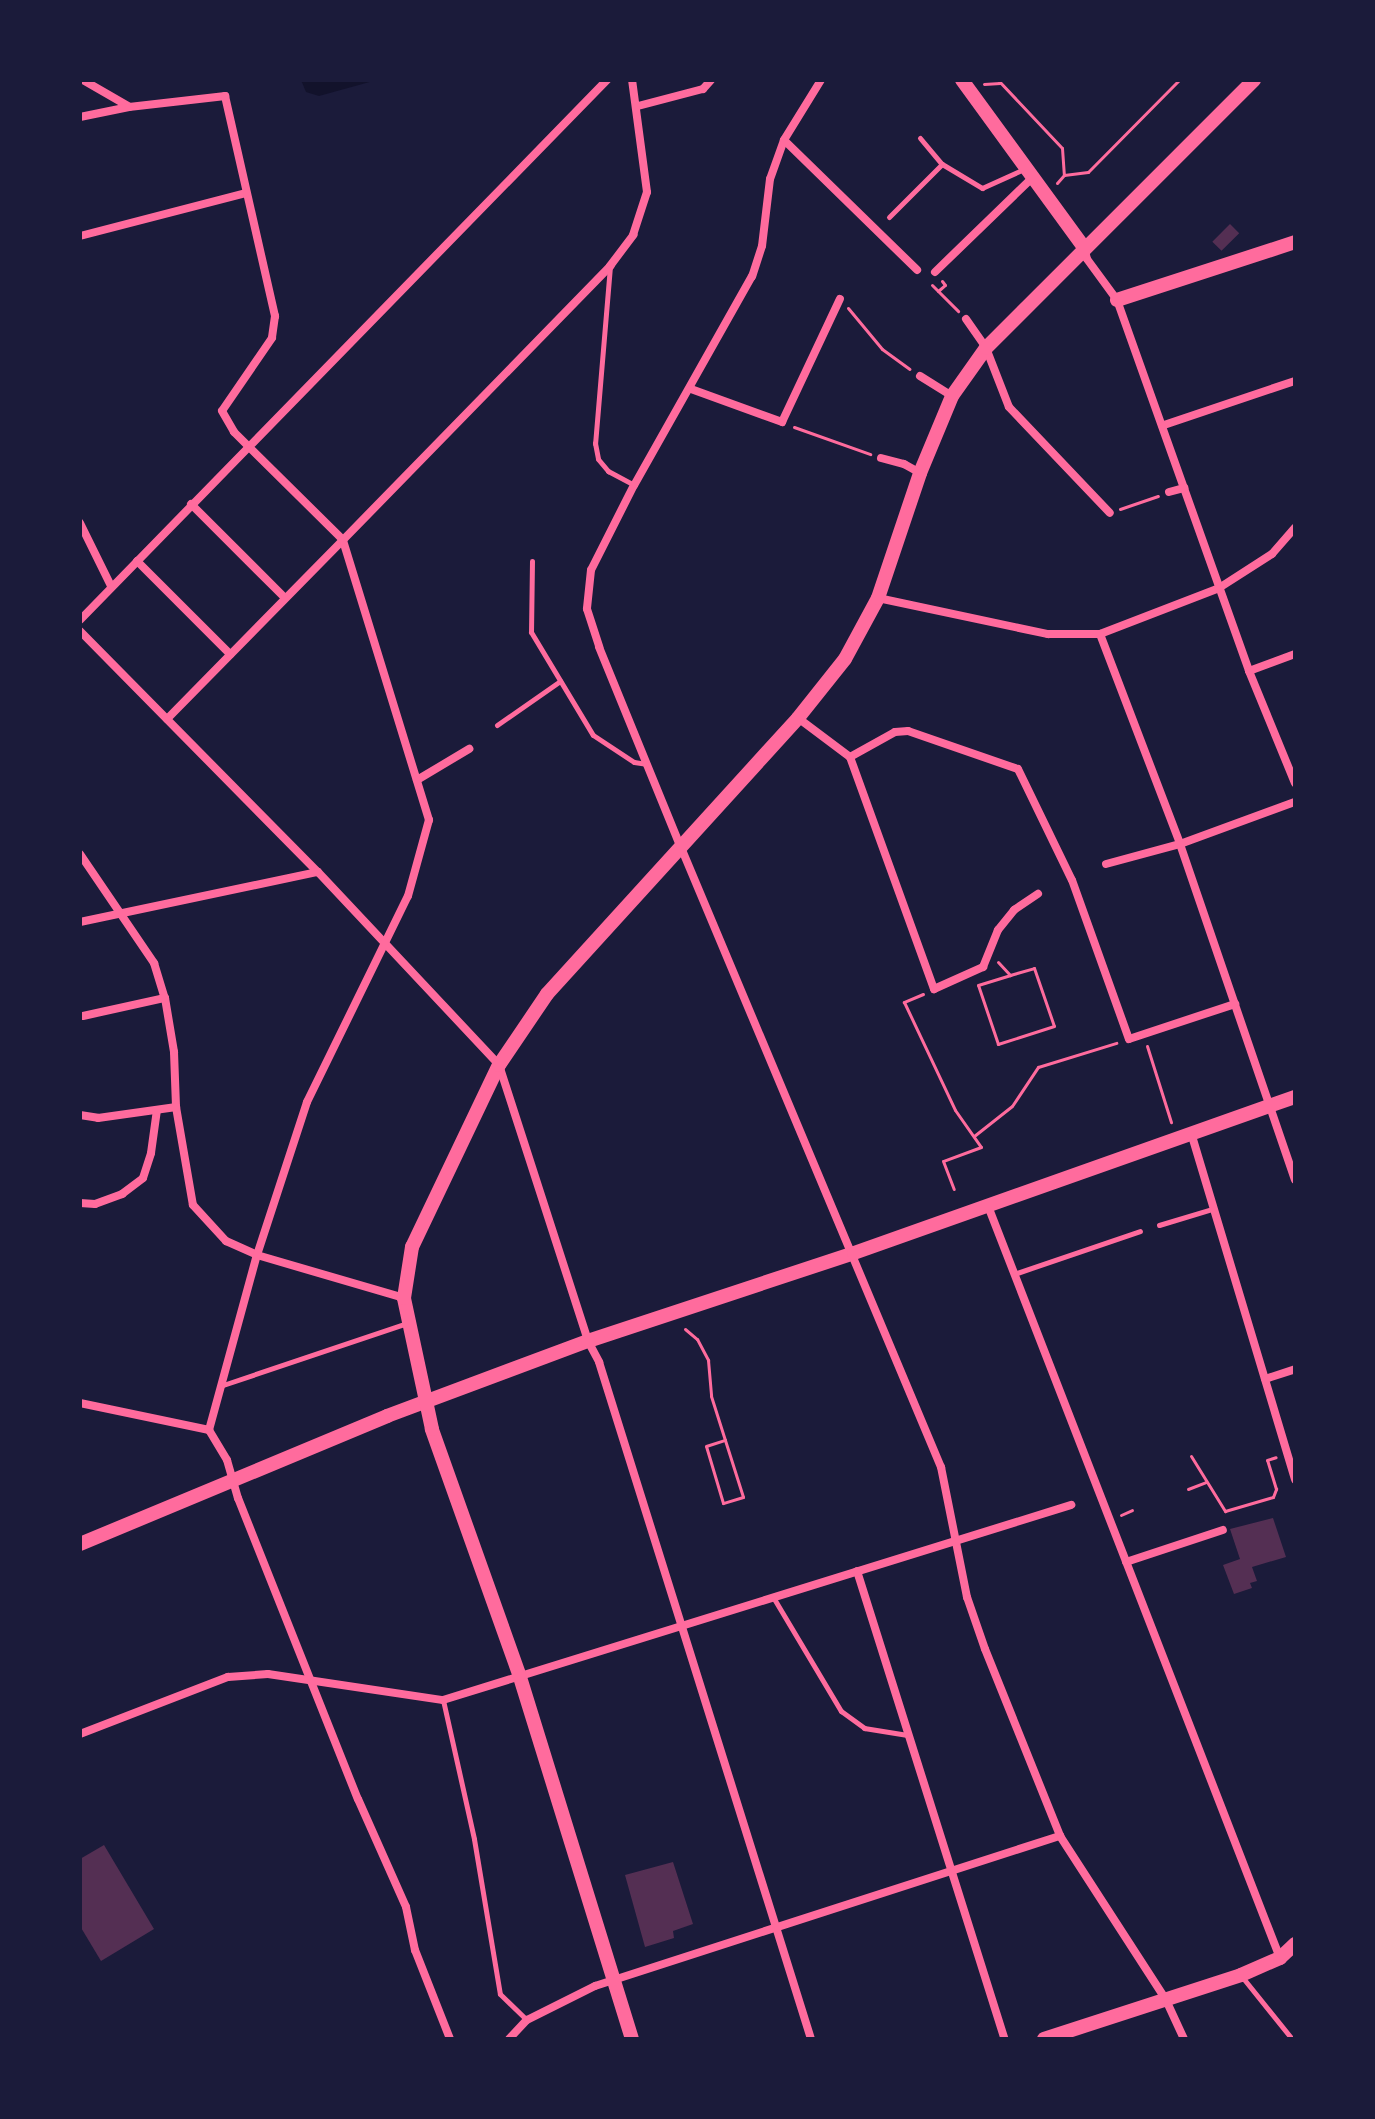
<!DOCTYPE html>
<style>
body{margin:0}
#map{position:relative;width:1375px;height:2119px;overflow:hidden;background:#1b1b3a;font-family:Signika,sans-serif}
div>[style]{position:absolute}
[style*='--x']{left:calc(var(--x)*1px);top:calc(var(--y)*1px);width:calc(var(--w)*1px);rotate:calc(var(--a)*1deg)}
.water>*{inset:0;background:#12122b}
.building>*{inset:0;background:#542f53;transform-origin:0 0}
.path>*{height:3px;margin:-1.5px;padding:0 1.5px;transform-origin:1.5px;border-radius:1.5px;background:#ff6b9d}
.service>*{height:5px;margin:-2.5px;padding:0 2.5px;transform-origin:2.5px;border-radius:2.5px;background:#ff6b9d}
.minor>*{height:8px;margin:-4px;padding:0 4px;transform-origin:4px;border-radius:4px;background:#ff6b9d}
.tertiary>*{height:14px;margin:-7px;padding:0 7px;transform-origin:7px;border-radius:7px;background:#ff6b9d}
span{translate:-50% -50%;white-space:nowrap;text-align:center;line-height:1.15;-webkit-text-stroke:8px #1b1b3a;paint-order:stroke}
.frame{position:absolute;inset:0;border:82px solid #1b1b3a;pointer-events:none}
</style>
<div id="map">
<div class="water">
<div style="clip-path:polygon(301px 80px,377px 80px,319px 96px,306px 92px)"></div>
</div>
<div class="building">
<div style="left:1230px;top:224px;width:13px;height:25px;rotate:45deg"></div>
<div style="clip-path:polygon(1273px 1518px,1286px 1557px,1252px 1567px,1257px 1581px,1250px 1583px,1252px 1588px,1234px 1594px,1223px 1565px,1240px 1559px,1230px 1529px)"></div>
<div style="clip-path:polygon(104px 1845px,154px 1929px,101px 1961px,80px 1926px,80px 1859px)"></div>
<div style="clip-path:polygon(673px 1862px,693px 1924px,673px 1931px,674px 1938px,645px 1947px,625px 1875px)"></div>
</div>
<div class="path">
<div style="--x:998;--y:80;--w:93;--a:46.7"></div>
<div style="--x:1062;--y:148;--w:27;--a:86"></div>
<div style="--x:984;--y:84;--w:16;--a:-4"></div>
<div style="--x:1057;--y:183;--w:11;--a:-49"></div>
<div style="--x:1064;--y:175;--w:24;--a:-7"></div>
<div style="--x:1088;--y:172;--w:129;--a:-45.3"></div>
<div style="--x:932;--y:285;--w:37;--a:45"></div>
<div style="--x:938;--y:291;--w:9;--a:-41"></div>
<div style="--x:945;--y:285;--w:5;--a:-127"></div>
<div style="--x:848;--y:308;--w:53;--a:50.3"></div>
<div style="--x:882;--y:349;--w:34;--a:36"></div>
<div style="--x:794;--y:427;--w:81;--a:19.6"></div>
<div style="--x:1120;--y:509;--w:40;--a:-18.9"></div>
<div style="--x:998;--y:962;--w:18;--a:47"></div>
<div style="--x:1010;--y:975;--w:25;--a:-16"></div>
<div style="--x:1034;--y:968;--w:61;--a:71"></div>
<div style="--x:1054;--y:1026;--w:59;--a:162.2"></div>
<div style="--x:998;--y:1044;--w:62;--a:-108.7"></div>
<div style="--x:978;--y:985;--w:34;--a:-17"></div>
<div style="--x:923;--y:994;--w:21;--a:157"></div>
<div style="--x:904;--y:1002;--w:119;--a:64.7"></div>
<div style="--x:955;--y:1110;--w:45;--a:54.9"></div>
<div style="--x:981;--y:1147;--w:40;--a:159.8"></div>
<div style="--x:943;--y:1161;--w:30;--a:69"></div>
<div style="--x:1147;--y:1046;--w:80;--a:72.5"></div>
<div style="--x:974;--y:1136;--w:48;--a:-38.3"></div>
<div style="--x:1012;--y:1106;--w:47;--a:-56.3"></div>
<div style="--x:1038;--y:1067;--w:82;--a:-17.1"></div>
<div style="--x:685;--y:1329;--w:16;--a:40"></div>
<div style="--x:697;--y:1339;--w:24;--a:62"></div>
<div style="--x:708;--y:1360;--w:36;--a:85"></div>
<div style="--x:711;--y:1396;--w:106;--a:72.4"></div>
<div style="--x:743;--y:1497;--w:21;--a:163"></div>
<div style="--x:723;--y:1503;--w:59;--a:-106.6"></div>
<div style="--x:706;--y:1446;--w:20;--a:-18"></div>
<div style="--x:1191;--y:1456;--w:65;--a:58.3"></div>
<div style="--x:1225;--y:1511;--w:50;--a:-16.3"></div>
<div style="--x:1273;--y:1497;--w:9;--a:-69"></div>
<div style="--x:1276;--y:1489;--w:30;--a:-107"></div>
<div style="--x:1267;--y:1460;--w:9;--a:-18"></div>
<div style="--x:1188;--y:1489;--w:19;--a:-21"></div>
<div style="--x:1121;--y:1515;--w:12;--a:-24"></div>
</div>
<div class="service">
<div style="--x:920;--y:138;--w:34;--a:50"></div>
<div style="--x:942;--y:164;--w:47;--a:31"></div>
<div style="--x:982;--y:188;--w:46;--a:-24.3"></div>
<div style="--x:889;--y:217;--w:75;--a:-45"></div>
<div style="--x:610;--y:266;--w:178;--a:94.8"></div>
<div style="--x:595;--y:443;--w:16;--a:79"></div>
<div style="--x:598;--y:459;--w:16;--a:50"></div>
<div style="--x:608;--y:471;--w:30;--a:28"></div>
<div style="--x:532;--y:561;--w:71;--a:90.8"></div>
<div style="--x:531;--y:632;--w:120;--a:59"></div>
<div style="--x:593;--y:735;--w:49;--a:33.4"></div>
<div style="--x:634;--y:762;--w:12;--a:9"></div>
<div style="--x:497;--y:725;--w:77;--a:-34.9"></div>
<div style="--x:1159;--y:1225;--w:55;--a:-16.8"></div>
<div style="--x:1014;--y:1274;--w:133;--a:-18.8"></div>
<div style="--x:223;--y:1385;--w:194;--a:-18.6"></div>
<div style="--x:773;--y:1597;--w:133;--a:59.2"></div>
<div style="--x:841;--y:1711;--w:29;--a:36"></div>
<div style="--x:864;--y:1728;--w:44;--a:9.2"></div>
<div style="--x:443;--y:1700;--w:142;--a:77.4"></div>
<div style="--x:474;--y:1839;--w:157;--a:80.5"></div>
<div style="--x:500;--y:1994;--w:37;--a:44"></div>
<div style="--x:1243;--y:1978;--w:78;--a:51.2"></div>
</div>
<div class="minor">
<div style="--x:83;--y:80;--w:52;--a:30"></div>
<div style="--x:821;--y:80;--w:70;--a:121.7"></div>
<div style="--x:784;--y:140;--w:41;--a:109.7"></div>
<div style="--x:770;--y:179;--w:67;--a:96.8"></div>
<div style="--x:762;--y:246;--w:32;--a:108"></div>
<div style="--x:752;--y:276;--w:240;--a:119.4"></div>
<div style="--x:634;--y:485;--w:95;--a:116.8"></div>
<div style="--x:591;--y:570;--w:39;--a:96"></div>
<div style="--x:587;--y:609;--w:40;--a:72"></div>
<div style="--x:599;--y:647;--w:214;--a:67.8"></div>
<div style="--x:680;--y:845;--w:675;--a:67.24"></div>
<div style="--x:941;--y:1467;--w:133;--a:78.7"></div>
<div style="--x:967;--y:1597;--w:55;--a:70.9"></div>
<div style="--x:985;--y:1649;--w:201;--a:68.1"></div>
<div style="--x:1060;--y:1836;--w:195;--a:57.1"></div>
<div style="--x:1166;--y:2000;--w:43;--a:65.2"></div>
<div style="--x:638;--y:106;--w:67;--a:-14.7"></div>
<div style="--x:703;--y:89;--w:12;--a:-48"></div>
<div style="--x:80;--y:117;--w:50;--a:-11.5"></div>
<div style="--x:129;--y:107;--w:97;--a:-6.5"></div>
<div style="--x:225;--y:96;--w:226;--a:77.2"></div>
<div style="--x:275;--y:316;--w:22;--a:98"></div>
<div style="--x:272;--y:338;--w:88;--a:124.4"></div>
<div style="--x:222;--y:411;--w:24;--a:60"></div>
<div style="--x:234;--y:432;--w:153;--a:44.7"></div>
<div style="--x:343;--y:540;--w:251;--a:134.5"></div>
<div style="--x:784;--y:140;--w:186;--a:44.3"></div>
<div style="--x:80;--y:236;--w:171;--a:-14.5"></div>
<div style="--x:1084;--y:247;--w:12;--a:76"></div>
<div style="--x:1087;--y:259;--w:51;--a:53.8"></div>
<div style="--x:1117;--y:300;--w:394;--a:70.4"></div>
<div style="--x:1249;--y:671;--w:121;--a:67.7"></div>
<div style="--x:935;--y:272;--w:135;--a:-44.1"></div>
<div style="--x:966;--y:319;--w:35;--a:55"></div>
<div style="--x:986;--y:348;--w:63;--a:68.7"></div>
<div style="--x:1009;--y:407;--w:146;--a:46.4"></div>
<div style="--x:920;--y:376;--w:38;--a:32"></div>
<div style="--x:691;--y:389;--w:97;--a:19.9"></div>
<div style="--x:782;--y:422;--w:136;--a:-64.8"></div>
<div style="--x:1164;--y:425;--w:138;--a:-18.6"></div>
<div style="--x:881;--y:458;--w:24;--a:15"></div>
<div style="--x:904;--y:464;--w:18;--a:29"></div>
<div style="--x:1169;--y:492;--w:16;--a:-15"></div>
<div style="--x:191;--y:504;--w:133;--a:45"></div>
<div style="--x:80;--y:523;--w:70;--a:63.8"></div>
<div style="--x:137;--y:561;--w:132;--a:45"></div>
<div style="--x:878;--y:598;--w:174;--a:12"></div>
<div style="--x:1048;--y:634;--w:52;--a:0"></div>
<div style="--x:1100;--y:634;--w:128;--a:-21.1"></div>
<div style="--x:1219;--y:588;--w:63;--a:-32.7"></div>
<div style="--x:1272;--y:554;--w:35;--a:-49"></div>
<div style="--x:80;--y:620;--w:755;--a:-45.7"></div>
<div style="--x:80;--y:631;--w:339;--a:45.4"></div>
<div style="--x:318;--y:872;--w:265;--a:46.8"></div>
<div style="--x:499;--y:1065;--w:290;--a:72.1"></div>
<div style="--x:588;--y:1341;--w:24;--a:62"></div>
<div style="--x:599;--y:1362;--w:709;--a:72.61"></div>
<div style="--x:1100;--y:634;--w:225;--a:69.1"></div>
<div style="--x:1180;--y:844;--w:355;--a:71.1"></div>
<div style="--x:1249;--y:671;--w:49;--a:-20.3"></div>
<div style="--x:798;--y:718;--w:65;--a:36.9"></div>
<div style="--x:850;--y:757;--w:247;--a:70.1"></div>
<div style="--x:934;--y:989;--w:54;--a:-24.2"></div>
<div style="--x:983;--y:967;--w:40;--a:-68"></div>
<div style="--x:998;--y:930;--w:26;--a:-51"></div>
<div style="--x:1014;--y:910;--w:29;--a:-34"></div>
<div style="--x:850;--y:757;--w:51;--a:-29.1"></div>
<div style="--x:895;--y:732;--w:13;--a:-4"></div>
<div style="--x:908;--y:731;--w:116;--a:19.1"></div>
<div style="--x:1018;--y:769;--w:123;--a:64.1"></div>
<div style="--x:1072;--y:880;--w:169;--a:70.3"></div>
<div style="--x:1129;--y:1039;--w:112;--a:-18.3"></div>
<div style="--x:417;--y:780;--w:61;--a:-30.8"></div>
<div style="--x:80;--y:854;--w:132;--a:55.8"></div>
<div style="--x:154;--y:963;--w:37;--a:73"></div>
<div style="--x:165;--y:998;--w:55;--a:80.5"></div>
<div style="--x:174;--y:1052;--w:55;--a:87.9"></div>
<div style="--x:176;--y:1107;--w:99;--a:80.2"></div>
<div style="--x:193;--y:1205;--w:49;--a:47.5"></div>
<div style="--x:226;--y:1241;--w:34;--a:24"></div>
<div style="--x:257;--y:1255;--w:153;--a:16.3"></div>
<div style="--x:1106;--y:864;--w:77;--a:-15.1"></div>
<div style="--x:1180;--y:844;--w:122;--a:-20.1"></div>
<div style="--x:80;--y:922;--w:243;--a:-11.9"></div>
<div style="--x:83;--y:1016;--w:84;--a:-12.4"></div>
<div style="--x:80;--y:1115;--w:18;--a:9"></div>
<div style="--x:98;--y:1118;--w:79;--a:-8"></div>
<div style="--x:1192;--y:1136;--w:359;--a:73.3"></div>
<div style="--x:80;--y:1203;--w:15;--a:4"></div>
<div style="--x:95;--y:1204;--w:29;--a:-20"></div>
<div style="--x:122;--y:1194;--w:26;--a:-37"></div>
<div style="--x:143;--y:1178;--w:26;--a:-72"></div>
<div style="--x:151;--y:1153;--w:43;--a:-82.1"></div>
<div style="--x:988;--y:1206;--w:807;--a:68.78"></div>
<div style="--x:1265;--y:1379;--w:32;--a:-18"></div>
<div style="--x:80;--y:1403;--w:132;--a:11.8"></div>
<div style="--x:209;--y:1430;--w:35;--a:59"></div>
<div style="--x:227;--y:1460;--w:40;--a:74"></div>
<div style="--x:238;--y:1498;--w:324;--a:68.3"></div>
<div style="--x:358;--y:1799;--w:118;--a:66"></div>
<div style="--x:406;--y:1907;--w:44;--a:78.2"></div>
<div style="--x:415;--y:1950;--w:96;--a:68.5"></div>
<div style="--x:209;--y:1430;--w:181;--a:-74.7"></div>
<div style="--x:257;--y:1255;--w:161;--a:-71.9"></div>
<div style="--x:307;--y:1102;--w:229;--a:-63.9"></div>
<div style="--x:408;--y:896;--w:79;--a:-74.6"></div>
<div style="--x:429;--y:820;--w:293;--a:-107.1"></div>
<div style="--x:343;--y:540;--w:383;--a:-45.7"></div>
<div style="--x:610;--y:266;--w:39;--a:-53"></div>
<div style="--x:633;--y:235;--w:45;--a:-72"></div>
<div style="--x:647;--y:192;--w:113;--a:-97.6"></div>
<div style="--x:1126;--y:1562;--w:102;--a:-18.3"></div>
<div style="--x:857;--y:1571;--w:491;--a:72.5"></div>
<div style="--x:80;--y:1734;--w:159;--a:-21.1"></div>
<div style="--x:228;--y:1677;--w:40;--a:-4.3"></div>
<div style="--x:268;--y:1674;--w:177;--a:8.5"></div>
<div style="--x:443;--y:1700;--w:658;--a:-17.25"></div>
<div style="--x:509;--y:2039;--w:26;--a:-47"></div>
<div style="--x:527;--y:2020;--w:76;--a:-26.6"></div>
<div style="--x:595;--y:1986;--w:489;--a:-17.9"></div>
</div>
<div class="tertiary">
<div style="--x:962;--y:80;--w:207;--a:53.9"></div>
<div style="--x:1117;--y:300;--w:187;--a:-18"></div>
<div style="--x:80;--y:1544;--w:333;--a:-22.6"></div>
<div style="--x:387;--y:1416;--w:215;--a:-20.5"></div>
<div style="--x:588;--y:1341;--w:280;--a:-18.3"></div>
<div style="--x:854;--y:1253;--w:468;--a:-19.5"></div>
<div style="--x:632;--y:2039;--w:382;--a:-107.2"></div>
<div style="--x:519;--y:1674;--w:260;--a:-109.6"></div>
<div style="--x:432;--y:1429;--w:134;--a:-102.1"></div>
<div style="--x:404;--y:1298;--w:52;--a:-81.1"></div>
<div style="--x:412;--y:1247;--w:202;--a:-64.5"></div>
<div style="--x:499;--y:1065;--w:86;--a:-55.9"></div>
<div style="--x:547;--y:994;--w:373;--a:-47.7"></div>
<div style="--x:798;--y:718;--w:75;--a:-51.5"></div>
<div style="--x:845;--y:659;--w:69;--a:-61.6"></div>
<div style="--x:878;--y:598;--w:132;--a:-71.4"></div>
<div style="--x:920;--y:473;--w:83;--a:-67.4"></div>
<div style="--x:952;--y:396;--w:59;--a:-54.7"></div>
<div style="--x:986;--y:348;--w:379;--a:-45"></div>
<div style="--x:1044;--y:2039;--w:207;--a:-18"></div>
<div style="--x:1241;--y:1975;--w:43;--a:-23.6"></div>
<div style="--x:1280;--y:1958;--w:21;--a:-43"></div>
</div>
<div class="frame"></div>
</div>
